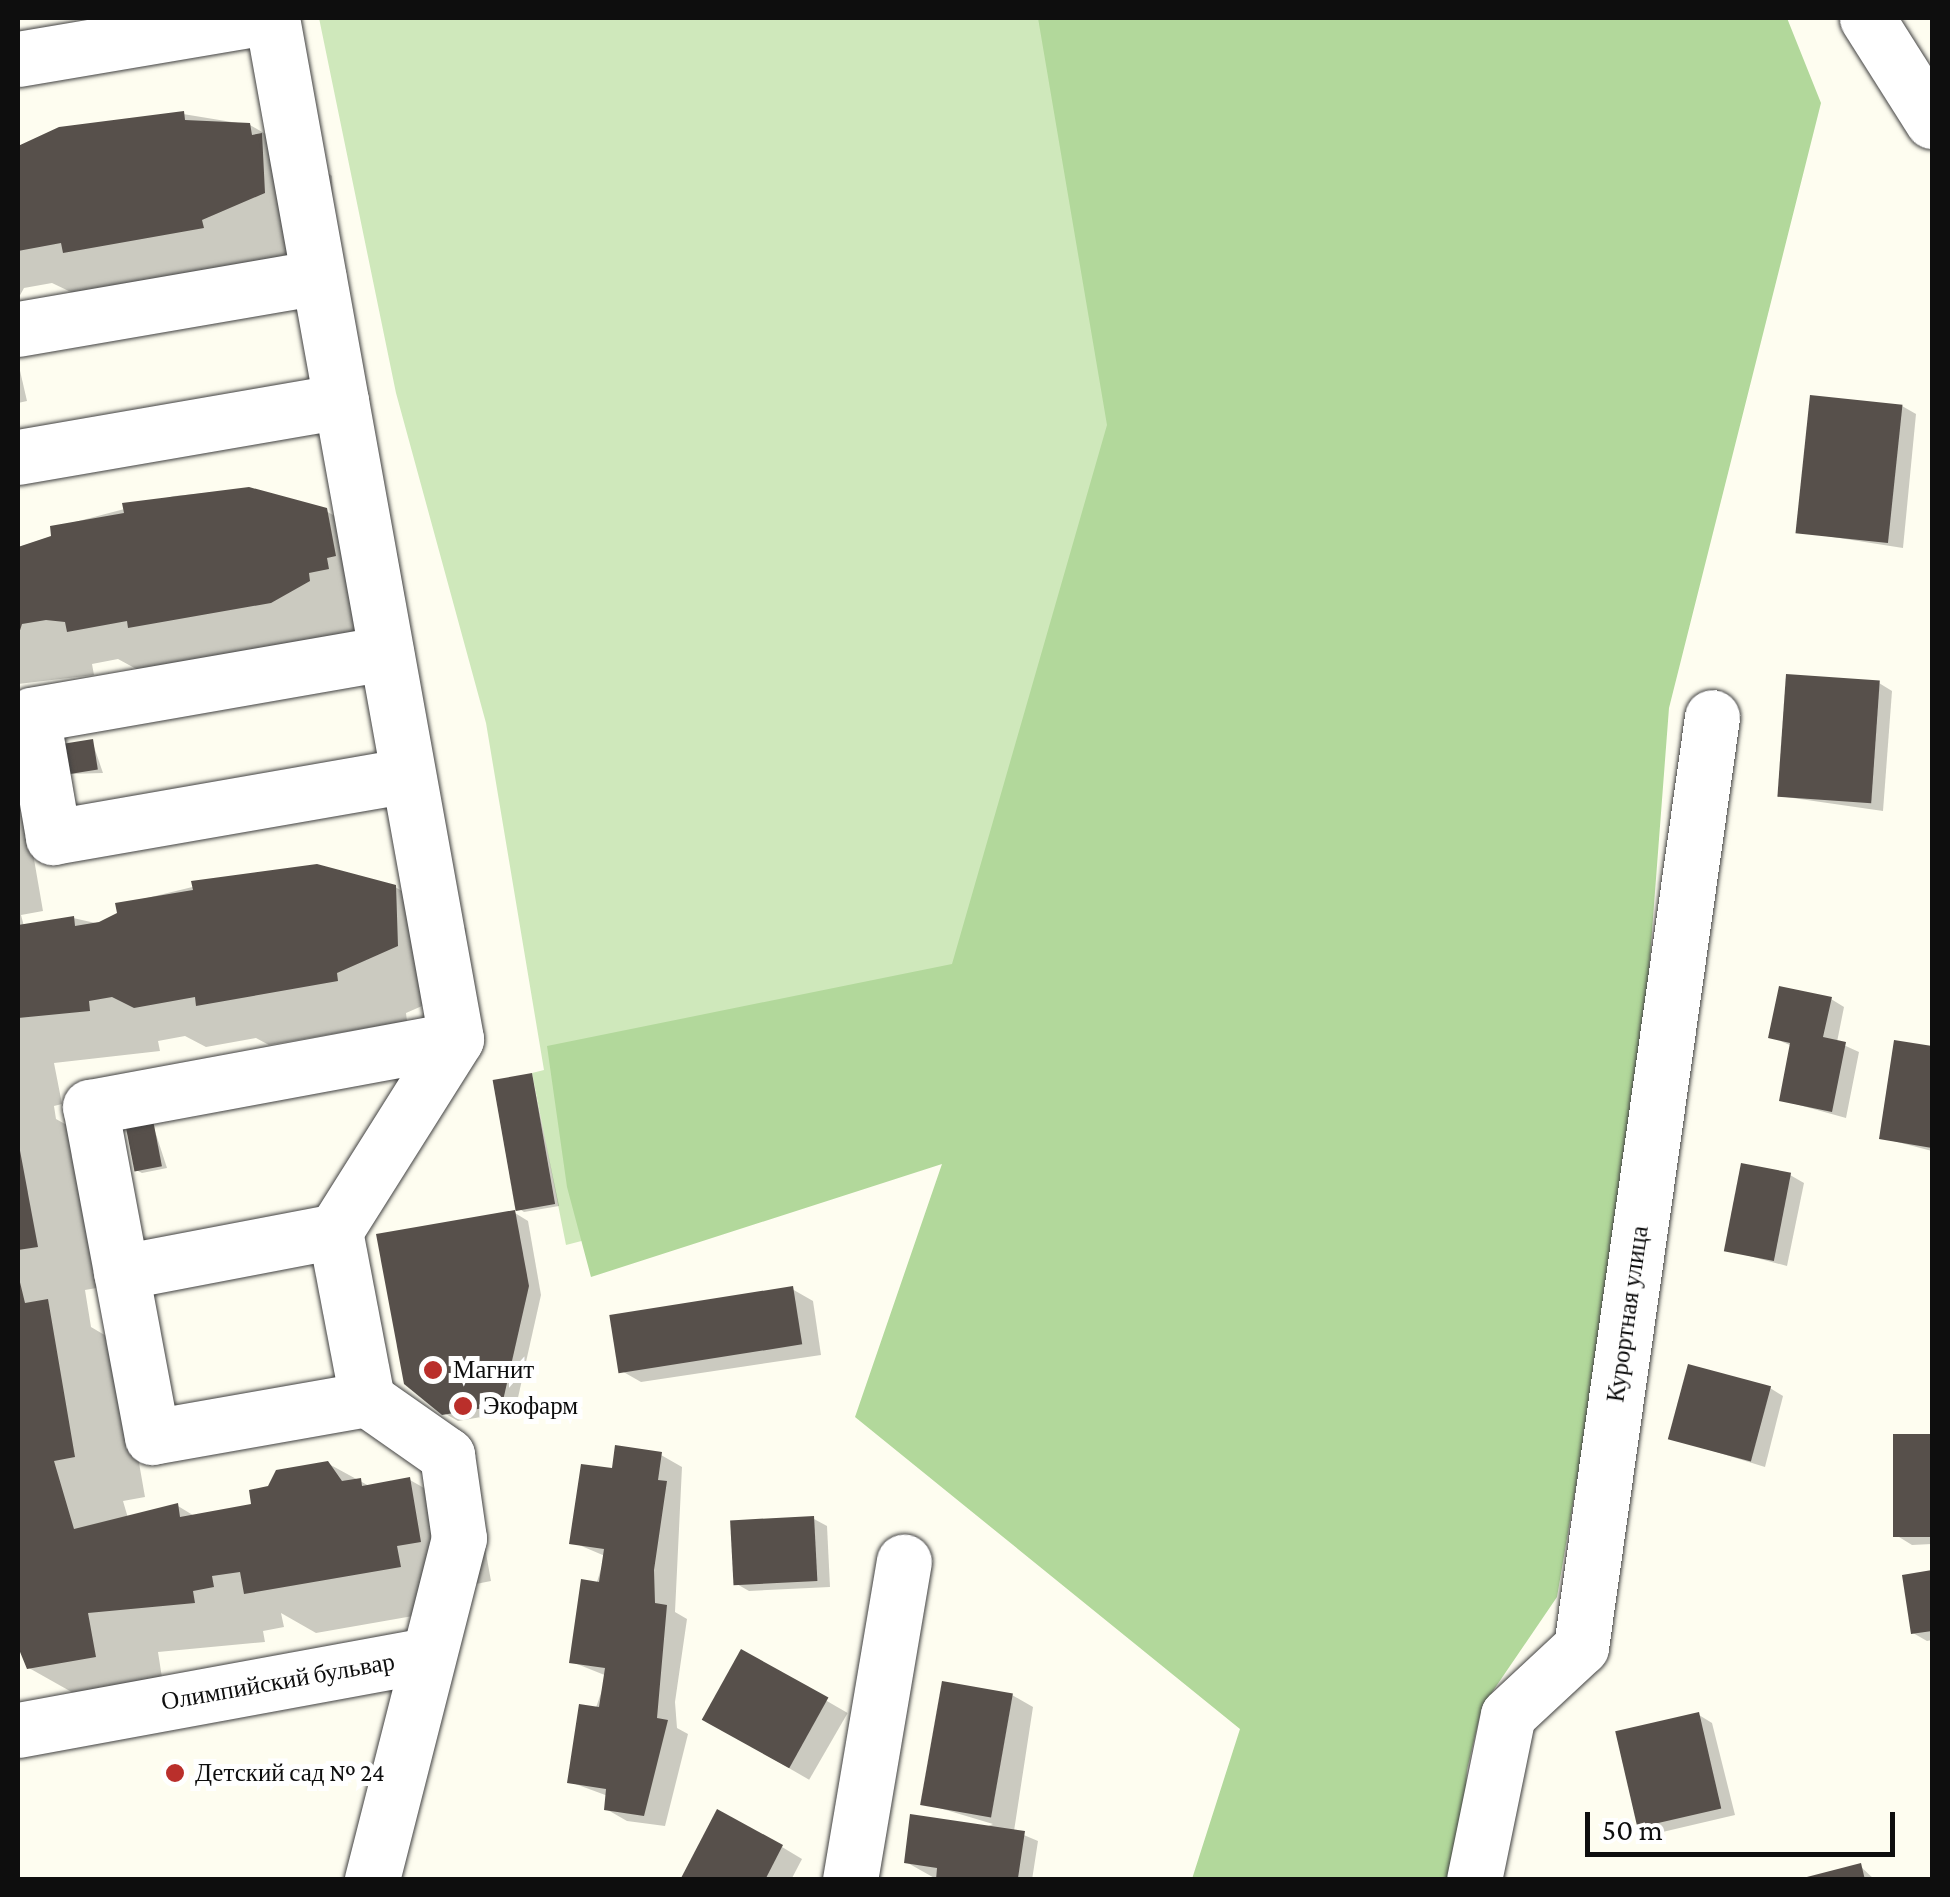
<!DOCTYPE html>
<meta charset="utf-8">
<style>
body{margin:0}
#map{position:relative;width:1950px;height:1897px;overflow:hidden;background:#fefdf0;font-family:"Crimson Pro",serif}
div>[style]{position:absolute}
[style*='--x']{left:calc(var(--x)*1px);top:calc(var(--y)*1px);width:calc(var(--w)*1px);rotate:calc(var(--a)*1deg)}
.green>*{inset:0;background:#cfe8bb}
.forest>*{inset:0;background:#b2d89b}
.shadow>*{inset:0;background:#0003;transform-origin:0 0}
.building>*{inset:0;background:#57504b;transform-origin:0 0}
.roads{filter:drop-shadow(0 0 2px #414141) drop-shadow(0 0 2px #414141)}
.minor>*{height:55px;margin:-27.5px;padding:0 27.5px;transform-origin:27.5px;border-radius:27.5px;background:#fff}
.dots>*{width:28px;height:28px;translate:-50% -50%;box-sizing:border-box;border:5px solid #fff;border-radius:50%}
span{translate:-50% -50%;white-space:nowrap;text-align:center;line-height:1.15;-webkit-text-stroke:10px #fff;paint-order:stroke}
.street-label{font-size:25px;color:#0e0e0e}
.poi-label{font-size:25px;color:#0e0e0e}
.left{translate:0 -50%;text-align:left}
.frame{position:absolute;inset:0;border:20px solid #0e0e0e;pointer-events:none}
.scale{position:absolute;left:1585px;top:1812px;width:310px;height:45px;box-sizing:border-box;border:5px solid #0e0e0e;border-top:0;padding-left:12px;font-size:30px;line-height:35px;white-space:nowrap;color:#0e0e0e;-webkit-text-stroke:8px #fff;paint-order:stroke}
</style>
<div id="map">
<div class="green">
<div style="clip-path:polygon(319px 18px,1703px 18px,1365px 1039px,566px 1245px,532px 1073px,544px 1070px,486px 723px,396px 393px)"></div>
</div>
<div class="forest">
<div style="clip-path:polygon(1038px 18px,1787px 18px,1821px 103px,1669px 708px,1637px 1128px,1557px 1597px,1482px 1707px,1467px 1770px,1460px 1879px,1192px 1879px,1240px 1729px,855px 1417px,942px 1164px,591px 1277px,567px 1187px,547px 1046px,952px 964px,1107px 425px)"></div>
</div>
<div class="shadow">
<div style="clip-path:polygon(183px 114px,250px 125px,320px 166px,332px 176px,334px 233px,272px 260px,73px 293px,52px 283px,24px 288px,18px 299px,18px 146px)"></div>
<div style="clip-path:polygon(18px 362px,27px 401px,18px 403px)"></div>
<div style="clip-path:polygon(1902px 406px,1916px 414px,1903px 548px,1801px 532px)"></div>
<div style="clip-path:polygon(249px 489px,326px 511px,397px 552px,405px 596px,342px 642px,140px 671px,118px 659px,92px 664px,94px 675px,18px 684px,18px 548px,54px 538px,52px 528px,174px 496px)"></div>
<div style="clip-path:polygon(1879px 683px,1892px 691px,1883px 811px,1779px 796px)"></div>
<div style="clip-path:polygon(92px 741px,103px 773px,68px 774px)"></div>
<div style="clip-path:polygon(18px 767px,43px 911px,21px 915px,25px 930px,73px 918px,100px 924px,120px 914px,118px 905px,242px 875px,395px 887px,466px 928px,468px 986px,406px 1013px,407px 1021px,269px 1045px,256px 1038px,206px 1047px,185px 1036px,158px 1041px,160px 1051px,54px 1063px,62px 1104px,54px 1106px,56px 1119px,81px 1133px,108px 1286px,85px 1290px,91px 1327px,118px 1343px,145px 1497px,123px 1501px,128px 1518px,178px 1506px,196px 1517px,254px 1506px,270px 1488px,327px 1463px,371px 1487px,410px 1480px,480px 1520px,491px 1581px,466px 1586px,470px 1606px,316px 1633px,281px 1613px,284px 1627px,263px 1631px,265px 1642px,158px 1652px,165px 1697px,100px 1708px,29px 1668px,18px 1632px)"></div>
<div style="clip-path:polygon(1831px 999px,1844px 1007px,1837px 1042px,1859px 1052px,1846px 1118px,1781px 1100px,1792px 1046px,1771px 1037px)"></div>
<div style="clip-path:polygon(1896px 1043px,1932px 1048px,1932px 1151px,1882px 1138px)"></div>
<div style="clip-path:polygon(532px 1076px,559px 1206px,524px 1212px,518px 1208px)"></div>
<div style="clip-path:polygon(152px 1122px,167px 1168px,142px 1173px,136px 1170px)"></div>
<div style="clip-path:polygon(1790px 1175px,1804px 1183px,1787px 1266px,1727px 1250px)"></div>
<div style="clip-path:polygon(515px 1213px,528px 1221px,541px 1295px,515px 1411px,458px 1421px,444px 1413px)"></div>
<div style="clip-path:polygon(792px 1289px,813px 1301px,821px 1355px,641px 1382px,620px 1370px)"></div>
<div style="clip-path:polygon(1770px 1388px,1783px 1396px,1765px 1467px,1671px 1438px)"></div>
<div style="clip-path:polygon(1932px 1437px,1932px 1544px,1912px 1545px,1899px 1537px,1895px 1438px)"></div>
<div style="clip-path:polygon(661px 1455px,682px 1467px,675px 1612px,687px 1619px,675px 1702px,677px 1728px,688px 1734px,665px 1826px,627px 1821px,606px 1809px,608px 1796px,570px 1782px,607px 1676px,572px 1662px,605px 1556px,572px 1542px,615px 1471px)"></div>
<div style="clip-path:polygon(814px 1519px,827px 1526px,830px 1587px,749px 1591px,735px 1583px)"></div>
<div style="clip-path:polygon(1932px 1573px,1932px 1640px,1927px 1641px,1913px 1633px,1905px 1577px)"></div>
<div style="left:742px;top:1652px;width:122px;height:77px;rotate:30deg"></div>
<div style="clip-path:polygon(1012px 1695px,1033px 1707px,1014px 1831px,1038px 1841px,1032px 1880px,938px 1880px,906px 1862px,993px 1824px,926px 1804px)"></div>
<div style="clip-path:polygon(1699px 1715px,1712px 1723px,1735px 1815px,1654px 1834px,1640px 1826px)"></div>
<div style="clip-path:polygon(782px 1847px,802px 1859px,791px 1880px,683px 1880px)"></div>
<div style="clip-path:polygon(1860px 1866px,1875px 1880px,1808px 1880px)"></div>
</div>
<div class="building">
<div style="clip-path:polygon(184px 111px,185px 120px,250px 123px,252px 135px,262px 133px,265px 193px,202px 220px,204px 228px,63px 253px,61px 243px,18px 251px,18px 146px,59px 127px)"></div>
<div style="left:1810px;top:395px;width:93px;height:139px;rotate:6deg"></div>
<div style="clip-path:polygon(249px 487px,327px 508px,336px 556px,327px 558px,329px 569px,309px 573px,310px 581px,271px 603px,128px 628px,127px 621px,67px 632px,65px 622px,46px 620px,22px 624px,18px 637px,18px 547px,51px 536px,50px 526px,124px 513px,122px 503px)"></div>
<div style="left:1786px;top:674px;width:94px;height:123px;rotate:4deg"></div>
<div style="left:93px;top:739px;width:31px;height:33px;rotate:81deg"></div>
<div style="clip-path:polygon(317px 864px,396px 885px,398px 946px,337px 973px,338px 981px,196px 1006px,195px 997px,134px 1008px,112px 997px,89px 1001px,90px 1011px,18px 1018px,18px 925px,74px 916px,75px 926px,99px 922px,117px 913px,115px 903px,193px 890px,191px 881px)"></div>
<div style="clip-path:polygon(1779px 986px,1832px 997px,1823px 1037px,1846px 1042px,1832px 1112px,1779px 1101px,1790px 1043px,1768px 1038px)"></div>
<div style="clip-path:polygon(1894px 1040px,1932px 1046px,1932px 1148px,1879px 1139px)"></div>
<div style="left:532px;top:1073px;width:133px;height:40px;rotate:80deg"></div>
<div style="left:153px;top:1120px;width:47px;height:28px;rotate:79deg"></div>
<div style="clip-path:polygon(18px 1140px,38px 1247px,18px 1250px)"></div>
<div style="left:1741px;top:1163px;width:51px;height:90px;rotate:11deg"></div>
<div style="clip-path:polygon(515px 1210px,529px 1286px,502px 1405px,442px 1415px,404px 1384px,376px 1234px)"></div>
<div style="clip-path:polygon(18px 1274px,25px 1303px,48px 1299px,75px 1457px,54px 1461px,74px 1529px,178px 1503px,180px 1517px,251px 1504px,249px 1490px,268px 1486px,276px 1470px,328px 1461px,342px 1481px,361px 1478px,362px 1486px,410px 1477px,421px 1542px,397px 1546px,401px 1567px,244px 1594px,240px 1572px,212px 1576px,214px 1587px,193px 1591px,195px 1603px,88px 1613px,96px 1657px,27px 1669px,18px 1647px)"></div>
<div style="left:793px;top:1286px;width:59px;height:186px;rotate:81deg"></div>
<div style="left:1688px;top:1364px;width:86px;height:78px;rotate:15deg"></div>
<div style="left:1932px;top:1434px;width:103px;height:39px;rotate:90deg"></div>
<div style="clip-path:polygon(615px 1445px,662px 1452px,658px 1480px,667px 1481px,654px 1570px,655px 1603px,667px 1605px,657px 1718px,668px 1720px,644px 1816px,604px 1810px,606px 1789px,567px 1783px,579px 1704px,599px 1707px,605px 1668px,569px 1663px,581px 1579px,599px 1582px,604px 1549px,569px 1544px,581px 1464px,612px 1468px)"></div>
<div style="left:814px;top:1516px;width:65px;height:84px;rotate:87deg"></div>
<div style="clip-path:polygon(1932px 1570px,1932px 1631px,1911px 1634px,1902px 1575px)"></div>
<div style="left:741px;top:1649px;width:100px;height:81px;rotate:29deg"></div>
<div style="left:942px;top:1681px;width:72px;height:126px;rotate:10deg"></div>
<div style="left:1699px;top:1712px;width:99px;height:86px;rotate:77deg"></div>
<div style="clip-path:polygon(717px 1809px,783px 1845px,765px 1880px,680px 1880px)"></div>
<div style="clip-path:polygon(910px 1814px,1025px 1831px,1018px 1878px,936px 1880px,937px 1868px,904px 1863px)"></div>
<div style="clip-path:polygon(1861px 1863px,1865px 1880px,1803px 1880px,1803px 1878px)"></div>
</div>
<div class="roads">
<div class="minor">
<div style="--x:272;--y:18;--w:1037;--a:79.78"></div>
<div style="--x:456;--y:1039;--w:227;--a:122.2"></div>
<div style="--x:335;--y:1231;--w:171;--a:79.2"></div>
<div style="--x:367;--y:1399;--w:98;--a:35"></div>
<div style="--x:447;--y:1455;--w:84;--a:81.8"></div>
<div style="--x:459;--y:1538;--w:353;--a:104.3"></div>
<div style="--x:1867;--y:18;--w:122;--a:57.7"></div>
<div style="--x:18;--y:59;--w:246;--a:-9.6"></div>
<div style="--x:18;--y:329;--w:305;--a:-9.8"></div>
<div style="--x:18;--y:457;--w:328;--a:-9.8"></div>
<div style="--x:386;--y:653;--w:359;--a:170.1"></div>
<div style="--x:32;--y:715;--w:124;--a:80.2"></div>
<div style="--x:53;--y:837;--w:359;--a:-9.9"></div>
<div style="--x:121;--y:1272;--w:218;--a:-10.8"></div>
<div style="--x:367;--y:1399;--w:218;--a:170"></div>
<div style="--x:152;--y:1437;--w:336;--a:-100.6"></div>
<div style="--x:90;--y:1107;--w:372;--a:-10.5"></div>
<div style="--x:18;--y:1730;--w:417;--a:-10.4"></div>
<div style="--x:850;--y:1880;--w:323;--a:-80.4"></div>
<div style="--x:1474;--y:1880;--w:168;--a:-78.4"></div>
<div style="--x:1508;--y:1715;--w:100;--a:-43"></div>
<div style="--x:1581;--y:1647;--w:939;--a:-81.98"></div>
</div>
</div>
<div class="dots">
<div style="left:433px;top:1370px;background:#ba2f2b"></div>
<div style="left:463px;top:1406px;background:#ba2f2b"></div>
<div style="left:175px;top:1773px;background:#ba2f2b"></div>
</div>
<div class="street-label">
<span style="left:1628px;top:1314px;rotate:-82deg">Курортная улица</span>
<span style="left:278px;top:1682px;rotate:-10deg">Олимпийский бульвар</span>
</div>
<div class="poi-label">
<span class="left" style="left:453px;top:1370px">Магнит</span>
<span class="left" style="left:483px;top:1406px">Экофарм</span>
<span class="left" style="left:195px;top:1773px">Детский сад № 24</span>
</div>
<div class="frame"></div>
<div class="scale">50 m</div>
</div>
